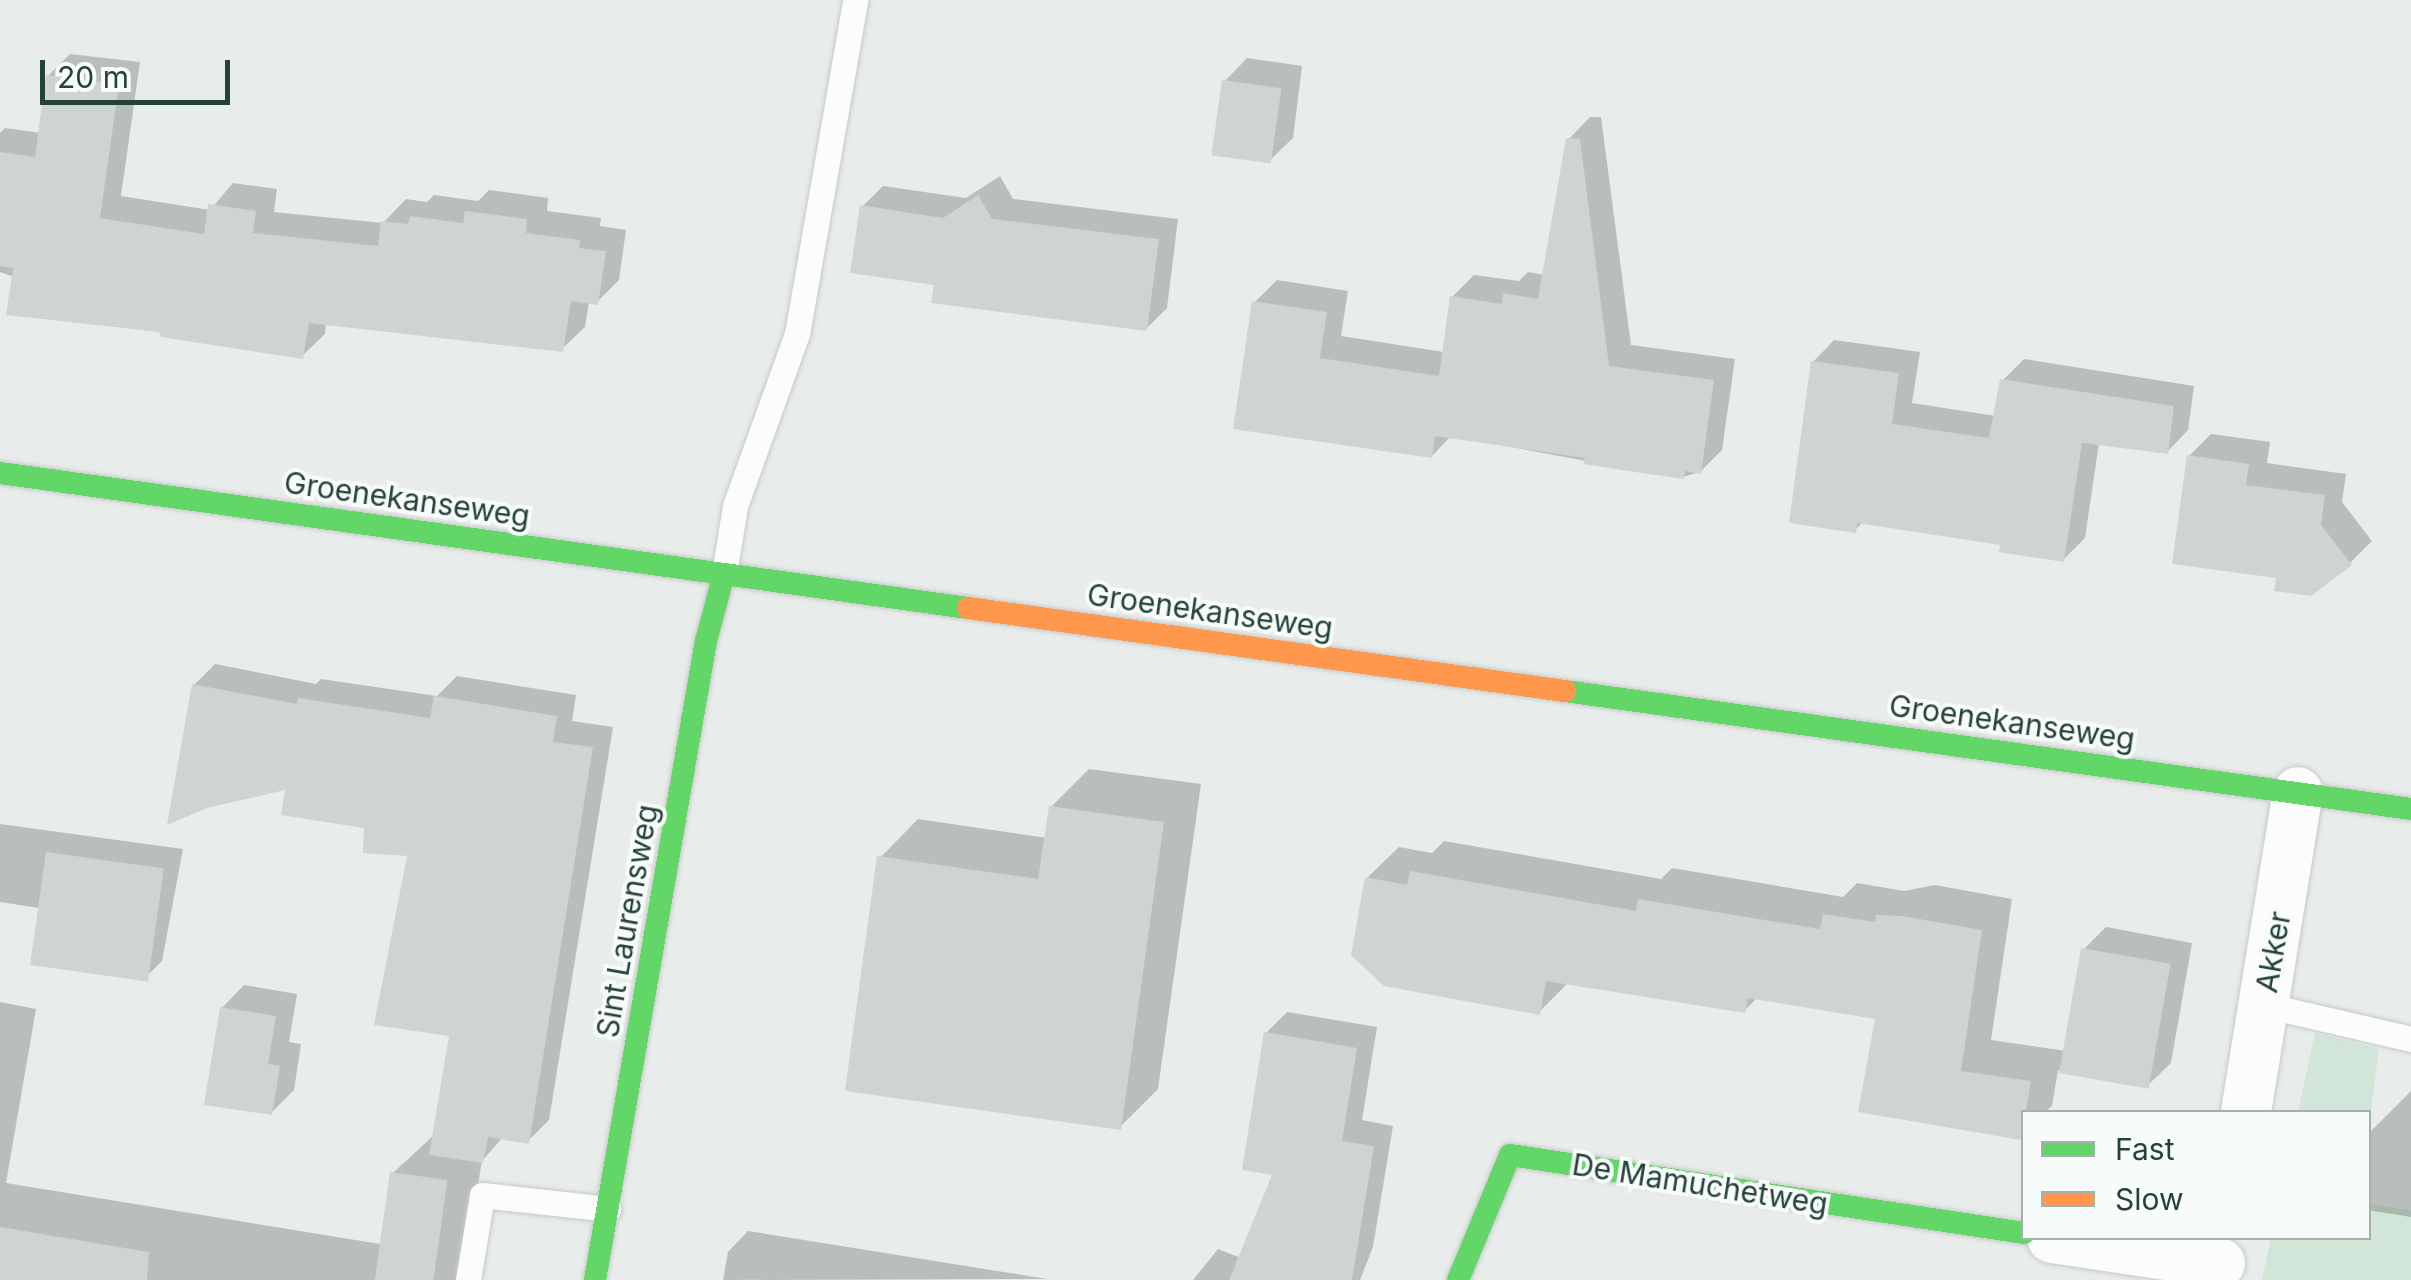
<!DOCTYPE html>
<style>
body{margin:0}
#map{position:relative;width:2411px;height:1280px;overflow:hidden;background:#e8edeb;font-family:Inter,sans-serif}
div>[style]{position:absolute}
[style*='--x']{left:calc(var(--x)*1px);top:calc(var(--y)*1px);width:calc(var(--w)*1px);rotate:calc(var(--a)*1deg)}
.green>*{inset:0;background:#d1e6d8}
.shadow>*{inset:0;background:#0003}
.building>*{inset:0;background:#cfd4d2;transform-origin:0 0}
.roads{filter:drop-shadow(0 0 2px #c5cac8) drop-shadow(0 0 2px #c5cac8)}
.lane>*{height:25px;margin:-12.5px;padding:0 12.5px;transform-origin:12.5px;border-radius:12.5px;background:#fcfcfc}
.street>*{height:50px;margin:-25px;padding:0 25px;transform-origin:25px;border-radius:25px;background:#fcfcfc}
.fast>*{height:22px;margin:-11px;padding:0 11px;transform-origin:11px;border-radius:11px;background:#63d668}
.slow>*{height:22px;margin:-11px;padding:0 11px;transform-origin:11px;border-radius:11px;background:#ff974d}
span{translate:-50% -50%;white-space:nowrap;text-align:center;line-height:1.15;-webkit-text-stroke:8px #f7fbf9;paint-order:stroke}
.street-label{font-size:30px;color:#24423a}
.legend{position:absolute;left:2021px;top:1110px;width:350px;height:130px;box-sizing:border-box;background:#f7fbf9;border:2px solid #a3b1ad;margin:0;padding:12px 18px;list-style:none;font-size:30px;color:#24423a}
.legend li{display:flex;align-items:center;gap:20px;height:50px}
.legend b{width:50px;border:2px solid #a3b1ad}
.scale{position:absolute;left:40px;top:60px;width:190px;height:45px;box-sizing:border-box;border:5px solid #24423a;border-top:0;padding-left:12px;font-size:30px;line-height:35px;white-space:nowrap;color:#24423a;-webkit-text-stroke:8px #f7fbf9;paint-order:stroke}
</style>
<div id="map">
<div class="green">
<div style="clip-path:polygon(2315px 1033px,2379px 1049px,2369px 1126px,2368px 1112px,2298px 1112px)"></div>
<div style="clip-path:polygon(2369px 1203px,2411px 1211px,2411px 1280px,2262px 1280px,2271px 1238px,2368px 1238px)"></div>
</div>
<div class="shadow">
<div style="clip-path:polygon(70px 54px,140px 62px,121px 196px,210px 210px,233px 183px,277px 189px,274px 212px,383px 223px,406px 199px,427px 202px,434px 195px,478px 201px,489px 190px,548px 198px,547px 211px,601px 218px,600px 226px,626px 230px,619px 280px,597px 302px,589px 301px,585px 327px,562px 349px,326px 322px,325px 334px,302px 356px,161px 329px,0 272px,0 133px,5px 128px,41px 133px,48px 76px)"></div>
<div style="clip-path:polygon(1247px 58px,1302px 66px,1293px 138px,1270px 160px,1225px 81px)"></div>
<div style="clip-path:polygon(1590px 117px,1601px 117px,1631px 345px,1735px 359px,1722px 450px,1700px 472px,1683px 477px,1635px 470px,1451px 436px,1432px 456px,1255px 302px,1277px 280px,1348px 291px,1341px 336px,1444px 352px,1452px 297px,1474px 275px,1519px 281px,1528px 272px,1545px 275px,1568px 140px)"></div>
<div style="clip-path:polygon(1000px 176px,1013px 199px,1178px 219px,1167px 308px,1146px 329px,936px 283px,862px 207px,883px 186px,966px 198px)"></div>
<div style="clip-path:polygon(1834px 340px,1920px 352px,1912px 403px,1996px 416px,2003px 380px,2024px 359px,2194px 386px,2188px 430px,2167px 452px,2099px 443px,2085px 538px,2064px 559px,2003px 542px,1863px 522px,1855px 530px,1813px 362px)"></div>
<div style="clip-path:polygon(2211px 434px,2270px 442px,2267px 463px,2346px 474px,2342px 502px,2372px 541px,2350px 563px,2189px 456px)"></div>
<div style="clip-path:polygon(215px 664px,316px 684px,321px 679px,437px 696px,457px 676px,576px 695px,572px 721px,613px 727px,549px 1120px,528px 1141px,503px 1137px,482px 1161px,462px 1280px,0 1280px,0 1002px,36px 1009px,6px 1183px,380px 1244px,393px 1173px,435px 1134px,452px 1034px,410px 853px,288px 787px,194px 685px)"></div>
<div style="clip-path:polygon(1089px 769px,1201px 784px,1158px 1089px,1120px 1127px,880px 858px,918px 819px,1047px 838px,1051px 807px)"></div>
<div style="clip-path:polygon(0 824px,183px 849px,162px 961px,142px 981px,39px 908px,0 902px)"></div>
<div style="clip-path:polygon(1444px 841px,1661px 879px,1672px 868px,1843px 897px,1857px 883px,1904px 891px,1935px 885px,2012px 899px,1991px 1040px,2066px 1051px,2083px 950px,2106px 927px,2192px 943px,2171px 1063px,2148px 1085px,2058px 1070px,2052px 1106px,2045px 1112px,2024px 1112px,2020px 1137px,1878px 1017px,1758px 997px,1744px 1011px,1569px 982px,1539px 1012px,1367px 878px,1399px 847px,1432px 853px)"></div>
<div style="clip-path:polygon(244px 985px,297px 994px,289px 1042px,301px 1044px,294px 1090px,271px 1113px,222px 1008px)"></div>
<div style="clip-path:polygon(1287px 1012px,1377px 1027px,1362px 1120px,1393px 1126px,1373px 1247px,1360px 1280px,1193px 1280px,1218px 1249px,1241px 1258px,1275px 1173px,1266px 1033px)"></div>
<div style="clip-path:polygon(2411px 1091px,2411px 1217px,2368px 1210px,2368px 1134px)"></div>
<div style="clip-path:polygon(748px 1231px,1047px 1279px,723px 1280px,728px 1252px)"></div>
</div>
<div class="building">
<div style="clip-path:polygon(46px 75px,119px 84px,100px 218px,204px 234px,208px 204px,256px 211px,253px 233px,378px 246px,381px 221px,408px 224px,410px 216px,463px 223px,465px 211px,527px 219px,526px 233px,580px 240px,579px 248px,606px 251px,598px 305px,571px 301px,563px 352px,309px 323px,303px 359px,161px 337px,159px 332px,6px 315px,13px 268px,0 266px,0 152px,35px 157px)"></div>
<div style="left:1222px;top:80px;width:60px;height:76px;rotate:8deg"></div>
<div style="clip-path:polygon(1566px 138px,1580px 139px,1609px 366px,1714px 380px,1701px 474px,1685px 471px,1684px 479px,1635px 472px,1584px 464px,1585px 458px,1435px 436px,1432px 458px,1233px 429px,1252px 301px,1327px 312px,1320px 358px,1439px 376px,1450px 296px,1502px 304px,1503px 293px,1538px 299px)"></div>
<div style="clip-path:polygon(978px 195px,992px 219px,1159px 239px,1147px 331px,931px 303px,934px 285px,850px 273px,860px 205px,943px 218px)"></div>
<div style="clip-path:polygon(1811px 361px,1899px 373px,1892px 424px,1989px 438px,2000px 379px,2174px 406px,2168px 454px,2082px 443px,2064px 562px,1999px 552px,2000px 545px,1857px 523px,1856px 533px,1789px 523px)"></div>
<div style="clip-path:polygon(2187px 455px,2249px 464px,2246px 485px,2325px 495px,2321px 525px,2352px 565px,2311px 596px,2274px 591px,2276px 578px,2172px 564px)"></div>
<div style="clip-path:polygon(192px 684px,297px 704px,298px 698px,430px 718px,434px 696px,557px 716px,553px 742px,593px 747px,529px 1144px,488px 1137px,483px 1163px,429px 1155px,449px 1036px,374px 1025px,407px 856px,363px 853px,364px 828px,281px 815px,285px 790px,207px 808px,167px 825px)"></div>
<div style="clip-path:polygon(1049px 806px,1164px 822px,1121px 1130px,845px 1091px,877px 856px,1038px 879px)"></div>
<div style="left:46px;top:852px;width:119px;height:114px;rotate:8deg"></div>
<div style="clip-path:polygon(1410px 871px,1636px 911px,1638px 899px,1820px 929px,1823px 914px,1875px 922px,1876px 915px,1902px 916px,1982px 930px,1961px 1071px,2031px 1081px,2021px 1140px,1858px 1112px,1875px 1019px,1748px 998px,1745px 1013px,1546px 981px,1540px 1015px,1384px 986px,1351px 955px,1365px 877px,1407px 885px)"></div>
<div style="left:2081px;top:948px;width:91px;height:127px;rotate:10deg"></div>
<div style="clip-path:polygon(220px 1007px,276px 1016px,268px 1064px,280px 1066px,272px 1115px,204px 1105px)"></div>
<div style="clip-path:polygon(1264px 1032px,1357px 1048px,1342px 1141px,1374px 1146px,1352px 1280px,1229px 1280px,1272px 1175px,1242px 1170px)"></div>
<div style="left:390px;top:1172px;width:58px;height:109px;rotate:8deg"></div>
<div style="clip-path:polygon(0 1227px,149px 1252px,147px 1280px,0 1280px)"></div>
</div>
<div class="roads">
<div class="lane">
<div style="--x:724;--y:574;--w:69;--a:-80.8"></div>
<div style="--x:735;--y:506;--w:183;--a:-70.2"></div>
<div style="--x:797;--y:334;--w:339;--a:-80.1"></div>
<div style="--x:2264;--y:1005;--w:151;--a:13"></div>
<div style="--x:468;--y:1280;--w:86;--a:-80.6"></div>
<div style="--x:482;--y:1195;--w:127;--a:6.3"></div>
</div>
<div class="street">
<div style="--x:2246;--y:1112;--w:324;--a:-80.8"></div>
<div style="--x:2052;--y:1238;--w:170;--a:8.5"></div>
</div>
<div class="fast">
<div style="--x:0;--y:473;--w:977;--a:7.94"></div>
<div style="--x:1565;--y:691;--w:854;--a:7.94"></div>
<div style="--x:595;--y:1280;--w:649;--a:-80.15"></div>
<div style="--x:706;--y:641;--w:69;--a:-75"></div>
<div style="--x:1458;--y:1280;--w:135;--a:-67.4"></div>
<div style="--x:1510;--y:1155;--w:520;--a:8.63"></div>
</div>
<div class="slow">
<div style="--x:968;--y:608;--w:603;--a:7.92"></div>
</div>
</div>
<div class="street-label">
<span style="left:407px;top:499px;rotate:8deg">Groenekanseweg</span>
<span style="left:1210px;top:611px;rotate:8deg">Groenekanseweg</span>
<span style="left:2012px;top:722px;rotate:8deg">Groenekanseweg</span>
<span style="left:627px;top:921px;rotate:-80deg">Sint Laurensweg</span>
<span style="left:2273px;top:952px;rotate:-80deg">Akker</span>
<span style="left:1700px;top:1184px;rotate:9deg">De Mamuchetweg</span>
</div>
<ul class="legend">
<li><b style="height:12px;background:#63d668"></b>Fast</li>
<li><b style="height:12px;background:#ff974d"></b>Slow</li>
</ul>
<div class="scale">20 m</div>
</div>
